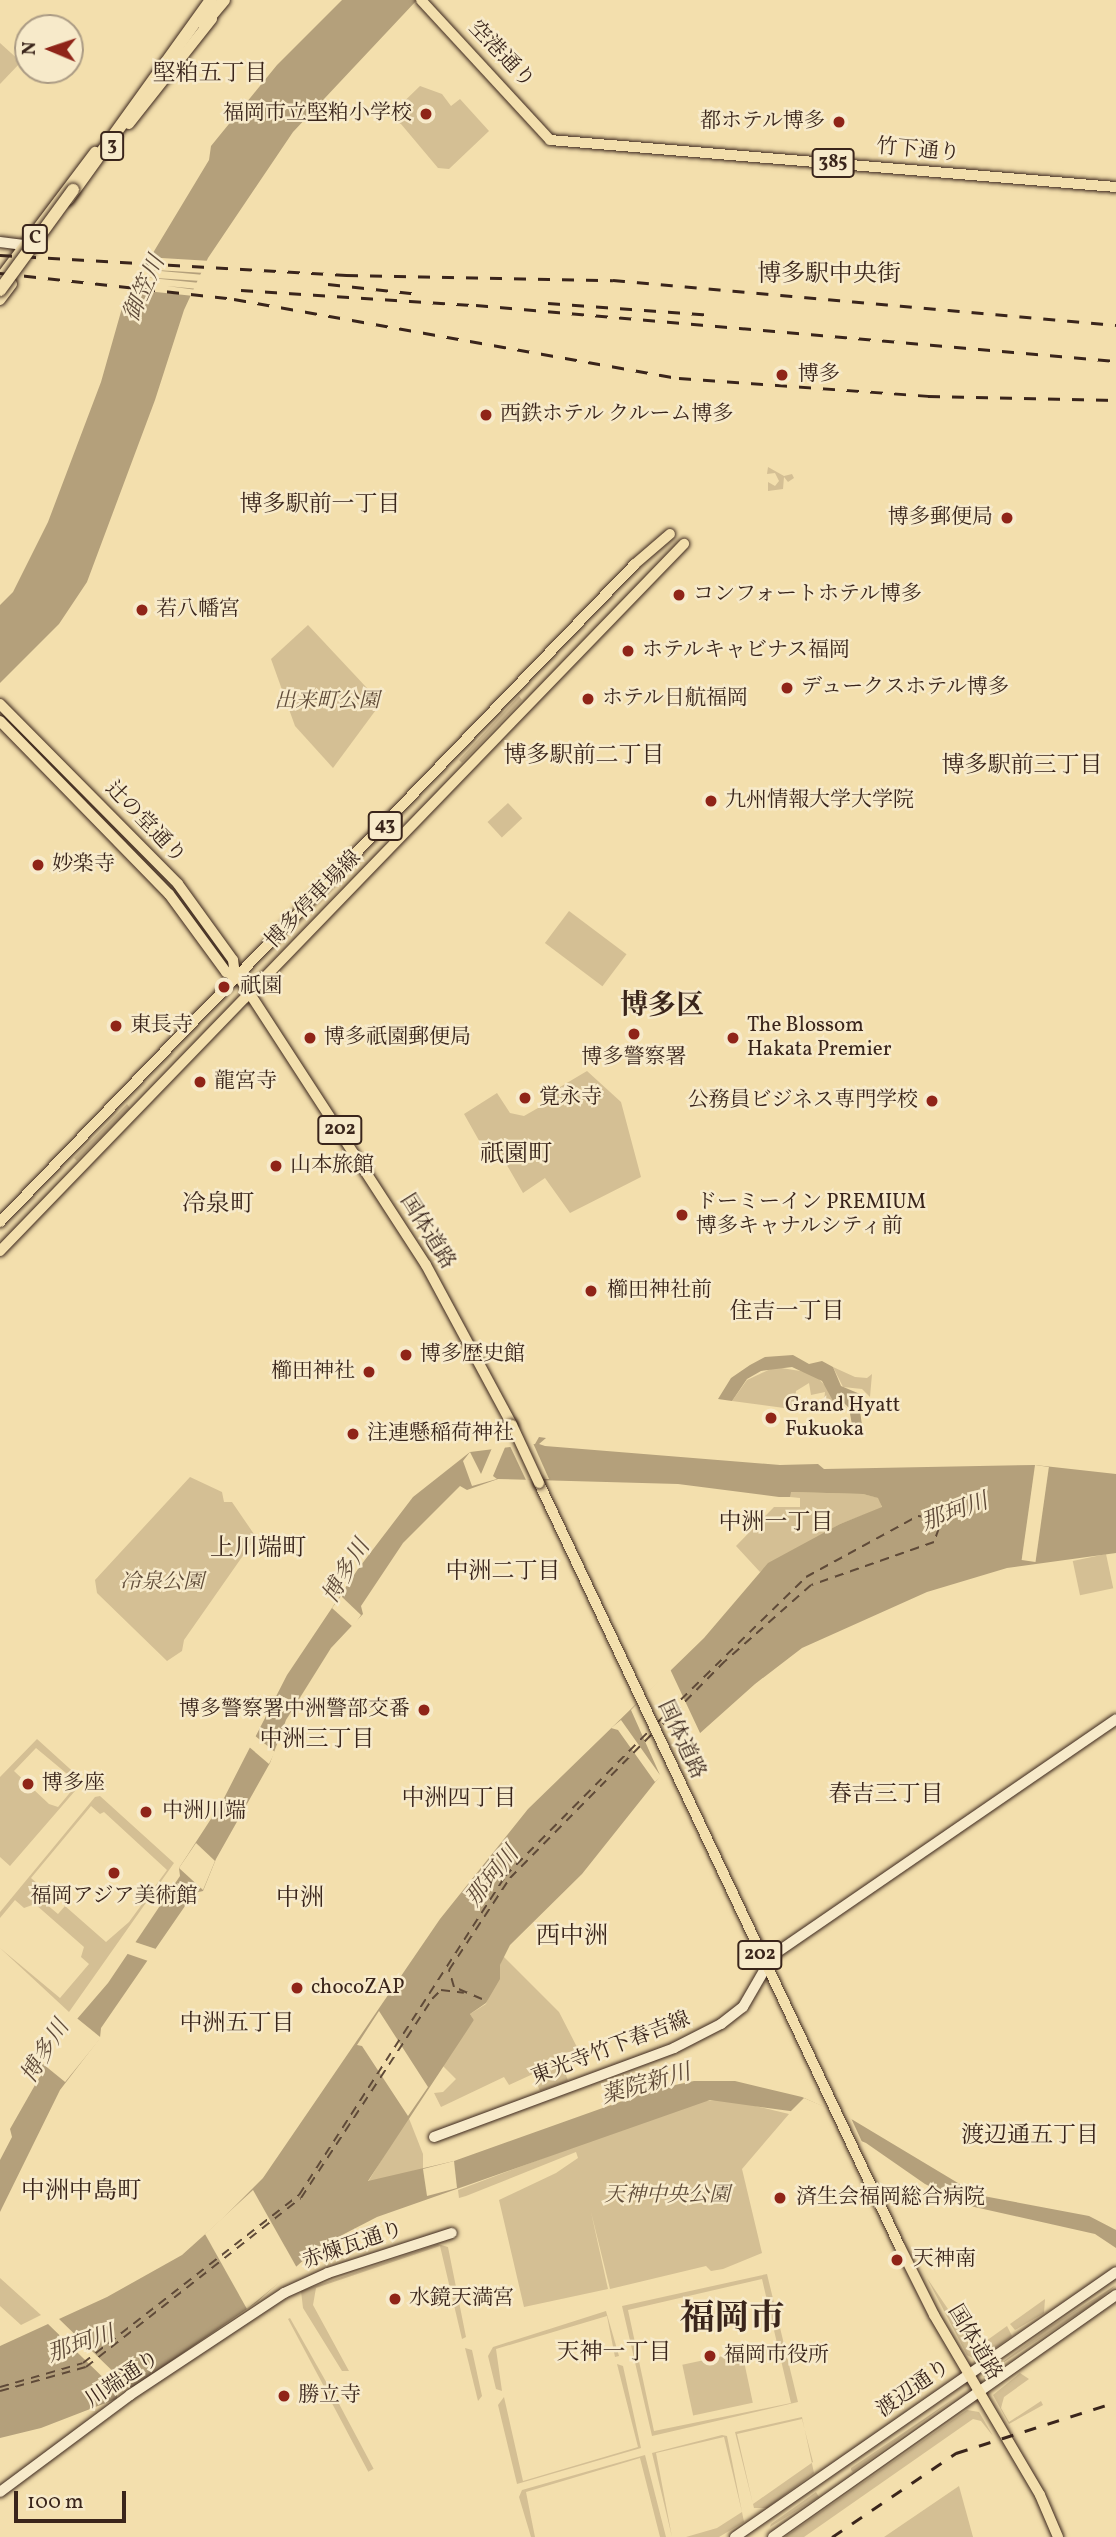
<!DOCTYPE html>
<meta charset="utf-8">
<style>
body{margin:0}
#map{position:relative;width:1116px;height:2537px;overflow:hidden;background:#f3dfad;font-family:Vollkorn,"Noto Serif JP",serif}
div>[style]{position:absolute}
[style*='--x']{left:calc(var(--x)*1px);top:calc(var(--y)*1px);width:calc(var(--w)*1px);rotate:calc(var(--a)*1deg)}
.green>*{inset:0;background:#d4bf94;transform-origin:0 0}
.water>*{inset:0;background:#b4a07b}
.pier>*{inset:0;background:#f3dfad;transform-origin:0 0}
.ferry>*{height:2px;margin-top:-1px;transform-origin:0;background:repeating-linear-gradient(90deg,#5f4a38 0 9px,transparent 0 16px)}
.roads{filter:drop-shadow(0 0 2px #3a251b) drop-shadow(0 0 2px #3a251b)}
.secondary>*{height:10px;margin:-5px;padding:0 5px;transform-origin:5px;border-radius:5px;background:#f7eaca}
.primary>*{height:10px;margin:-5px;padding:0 5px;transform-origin:5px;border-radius:5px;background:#f3dfad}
.trunk>*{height:10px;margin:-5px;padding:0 5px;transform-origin:5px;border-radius:5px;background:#f3dfad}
.motorway>*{height:12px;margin:-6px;padding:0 6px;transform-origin:6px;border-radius:6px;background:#f3dfad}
.rail>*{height:2.5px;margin-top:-1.25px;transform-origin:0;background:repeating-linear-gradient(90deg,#3a251b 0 12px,transparent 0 24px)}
.bridges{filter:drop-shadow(0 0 2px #3a251b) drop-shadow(0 0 2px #3a251b)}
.trunk-bridge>*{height:10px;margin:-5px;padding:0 5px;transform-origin:5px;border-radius:5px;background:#f3dfad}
.motorway-bridge>*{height:12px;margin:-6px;padding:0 6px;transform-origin:6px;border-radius:6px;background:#f3dfad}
.dots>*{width:19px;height:19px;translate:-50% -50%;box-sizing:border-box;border:4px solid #f7eaca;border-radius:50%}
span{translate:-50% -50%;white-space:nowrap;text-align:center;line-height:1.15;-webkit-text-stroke:5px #f7eaca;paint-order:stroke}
.shield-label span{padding:2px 5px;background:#f7eaca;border:2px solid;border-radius:5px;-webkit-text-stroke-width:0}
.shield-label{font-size:19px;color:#3a251b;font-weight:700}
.street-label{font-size:21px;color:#3a251b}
.poi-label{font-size:21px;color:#3a251b}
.right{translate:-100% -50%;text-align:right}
.left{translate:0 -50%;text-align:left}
.park-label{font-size:21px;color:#604c39;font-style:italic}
.neighbourhood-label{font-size:23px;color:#3a251b}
.water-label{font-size:23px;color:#5f4a38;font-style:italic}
.quarter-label{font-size:24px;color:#3a251b}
.district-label{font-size:28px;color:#3a251b;font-weight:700}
.town-label{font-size:35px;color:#3a251b;font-weight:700}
.north{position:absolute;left:14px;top:14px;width:70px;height:70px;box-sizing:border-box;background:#f7eaca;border:2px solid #ab9b84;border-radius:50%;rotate:272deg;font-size:19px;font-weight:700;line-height:28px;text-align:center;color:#3a251b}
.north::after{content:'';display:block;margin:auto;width:24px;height:32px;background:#8f2418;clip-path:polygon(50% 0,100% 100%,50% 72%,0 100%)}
.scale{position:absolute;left:14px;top:2491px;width:112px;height:32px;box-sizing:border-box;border:4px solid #3a251b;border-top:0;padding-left:9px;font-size:21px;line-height:24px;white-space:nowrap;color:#3a251b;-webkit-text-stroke:5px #f7eaca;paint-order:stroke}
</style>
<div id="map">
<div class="green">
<div style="clip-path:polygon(0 43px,21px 62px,0 84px)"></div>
<div style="clip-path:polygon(420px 86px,442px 94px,451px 106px,460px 99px,489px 131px,449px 169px,438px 168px,401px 124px,388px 117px)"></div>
<div style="clip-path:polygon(768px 467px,784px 476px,792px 474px,794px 478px,788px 482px,784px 477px,783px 489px,768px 491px,768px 482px,775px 486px,779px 481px,775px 473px,767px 474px)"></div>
<div style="clip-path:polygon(308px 625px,381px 703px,333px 768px,295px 726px,271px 659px)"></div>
<div style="clip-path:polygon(519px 696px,522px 700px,462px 763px,459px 760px)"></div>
<div style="left:508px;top:803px;width:21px;height:28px;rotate:47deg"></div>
<div style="left:569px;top:911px;width:72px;height:40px;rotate:37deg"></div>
<div style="clip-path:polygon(587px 1071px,621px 1102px,641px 1177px,570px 1213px,545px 1178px,523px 1193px,501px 1155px,490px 1160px,464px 1114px,497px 1093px,510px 1113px,524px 1116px,552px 1100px,550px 1093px)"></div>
<div style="clip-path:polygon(127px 1104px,130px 1108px,77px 1161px,74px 1158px)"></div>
<div style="clip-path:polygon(evenodd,775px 1367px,813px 1373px,847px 1408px,825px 1406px,814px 1412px,732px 1401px,747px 1380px,775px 1367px,809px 1383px,811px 1395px,825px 1392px,824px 1402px,802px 1405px,801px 1399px,795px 1398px,796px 1391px,809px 1383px)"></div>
<div style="clip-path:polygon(833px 1367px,855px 1377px,867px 1378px,872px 1374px,870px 1397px,862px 1389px,843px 1387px)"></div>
<div style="clip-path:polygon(190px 1477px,222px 1492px,224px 1502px,232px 1502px,256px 1537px,184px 1640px,182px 1651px,167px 1661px,97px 1593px,95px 1580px)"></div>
<div style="clip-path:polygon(790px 1492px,863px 1494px,879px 1498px,882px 1508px,840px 1524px,760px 1572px,736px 1546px,774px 1507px,800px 1507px,800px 1498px,790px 1497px)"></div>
<div style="left:1106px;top:1554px;width:35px;height:34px;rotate:78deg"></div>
<div style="clip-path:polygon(evenodd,37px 1739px,80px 1778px,81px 1784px,10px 1866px,0 1857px,0 1777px,37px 1739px,36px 1748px,78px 1783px,58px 1807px,49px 1804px,14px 1771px,36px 1748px)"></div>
<div style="clip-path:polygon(evenodd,100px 1796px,174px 1863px,69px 2012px,0 1948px,60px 1998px,89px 1964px,81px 1957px,84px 1947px,35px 1904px,24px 1908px,15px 1900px,0 1918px,0 1912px,95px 1797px,100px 1796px,91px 1806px,100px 1814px,104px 1812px,167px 1870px,129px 1922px,106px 1942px,65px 1906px,58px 1914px,33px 1893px,39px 1885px,31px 1878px,91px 1806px)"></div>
<div style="clip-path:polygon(503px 1956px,559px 2012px,578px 2049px,560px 2057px,568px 2081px,540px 2091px,533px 2074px,509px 2085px,504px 2077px,441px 2107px,434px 2093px,443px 2092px,456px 2079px,442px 2065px,474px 2020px,470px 2014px,486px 2004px)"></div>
<div style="clip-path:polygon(726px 2099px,789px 2114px,742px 2169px,762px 2253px,723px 2269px,711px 2271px,706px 2266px,610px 2289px,591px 2212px,608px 2289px,524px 2307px,499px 2200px,556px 2173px,578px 2158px,576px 2152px,466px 2196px,459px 2198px,458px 2190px,694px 2102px)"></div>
<div style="clip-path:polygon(408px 2116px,423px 2154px,423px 2169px,368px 2182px)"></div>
<div style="clip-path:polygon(438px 2244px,448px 2247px,466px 2337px,462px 2339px,440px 2246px,316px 2288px,313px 2305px,349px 2371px,342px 2371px,303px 2308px,301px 2291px)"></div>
<div style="clip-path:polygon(evenodd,767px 2274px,798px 2402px,652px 2436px,622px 2306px,767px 2274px,762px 2279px,791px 2403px,654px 2431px,628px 2310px,762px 2279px)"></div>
<div style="clip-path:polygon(0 2278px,41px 2315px,21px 2325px,0 2306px)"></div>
<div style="clip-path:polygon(927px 2278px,973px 2346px,985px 2356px,976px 2360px,967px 2355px)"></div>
<div style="clip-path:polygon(1116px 2285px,1096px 2302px,992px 2370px,1048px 2328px)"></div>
<div style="clip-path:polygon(1045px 2299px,1044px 2313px,1015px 2330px,1010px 2324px)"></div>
<div style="clip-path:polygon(606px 2311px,619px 2356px,615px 2357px,607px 2316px,496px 2349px,502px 2391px,496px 2389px,488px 2356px,493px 2347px)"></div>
<div style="clip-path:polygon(290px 2318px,333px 2394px,329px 2396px,288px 2319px)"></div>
<div style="clip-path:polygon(1007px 2326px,1012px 2336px,994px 2349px,979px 2346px)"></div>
<div style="clip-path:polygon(465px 2348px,472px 2350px,482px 2396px,478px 2401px)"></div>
<div style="left:742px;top:2352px;width:52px;height:61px;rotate:78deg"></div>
<div style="clip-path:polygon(617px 2364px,623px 2366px,641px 2448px,517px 2484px,498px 2405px,504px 2397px,523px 2481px,638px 2447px)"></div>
<div style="clip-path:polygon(1020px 2373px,1029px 2379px,1004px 2397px,1001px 2408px,1009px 2422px,1041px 2401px,1043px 2405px,1009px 2424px,993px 2395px)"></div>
<div style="clip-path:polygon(955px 2398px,853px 2472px,851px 2470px,851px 2468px)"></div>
<div style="left:337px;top:2400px;width:78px;height:6px;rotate:62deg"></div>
<div style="clip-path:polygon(967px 2410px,979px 2412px,993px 2436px,981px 2421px,973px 2419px,804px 2537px,785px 2537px)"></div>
<div style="clip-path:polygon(evenodd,802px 2417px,814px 2473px,767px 2508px,754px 2508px,735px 2432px,802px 2417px,802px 2419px,813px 2462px,753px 2504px,737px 2434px,802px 2419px)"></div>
<div style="clip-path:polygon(722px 2435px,727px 2436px,744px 2522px,719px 2537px,686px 2537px,717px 2528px,742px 2512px,724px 2437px,656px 2453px,672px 2537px,652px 2453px)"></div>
<div style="clip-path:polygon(645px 2455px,666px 2537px,660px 2537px,640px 2458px,526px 2492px,535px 2537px,531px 2537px,519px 2497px,522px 2490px)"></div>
<div style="clip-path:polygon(959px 2486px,973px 2537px,884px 2537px)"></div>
<div style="clip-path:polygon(816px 2492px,819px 2497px,770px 2527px,771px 2524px)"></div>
</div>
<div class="water">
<div style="clip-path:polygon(342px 0,417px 0,293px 132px,208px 258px,184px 310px,155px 400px,87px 582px,59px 624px,0 683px,0 605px,13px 592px,48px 522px,101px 382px,124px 301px,209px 160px,211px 146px,277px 65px)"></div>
<div style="clip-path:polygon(793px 1355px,809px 1364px,822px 1361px,833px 1367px,841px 1386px,860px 1394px,864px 1401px,860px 1411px,862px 1425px,852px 1425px,849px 1408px,839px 1398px,833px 1401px,822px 1381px,792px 1367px,761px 1371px,747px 1379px,732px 1401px,718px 1399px,731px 1378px,750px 1365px,765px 1357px)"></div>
<div style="clip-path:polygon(539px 1437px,546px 1438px,539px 1444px,545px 1446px,780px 1465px,818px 1464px,824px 1469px,1035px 1465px,1116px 1474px,1116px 1553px,1007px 1568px,927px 1592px,802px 1648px,755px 1684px,680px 1751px,582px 1874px,510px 1945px,500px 1965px,500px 1979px,486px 2003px,470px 2014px,474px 2020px,368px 2181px,454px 2161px,656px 2089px,694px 2081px,735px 2081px,802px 2097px,853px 2120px,978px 2195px,1089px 2216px,1116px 2230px,1116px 2248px,1095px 2234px,970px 2206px,925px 2184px,866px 2143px,790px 2111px,710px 2100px,377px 2217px,317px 2248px,257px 2302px,116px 2399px,41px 2428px,0 2438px,0 2346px,107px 2297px,182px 2255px,222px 2219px,263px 2178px,440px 1919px,528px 1809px,704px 1638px,768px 1563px,840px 1524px,882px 1507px,878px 1498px,863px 1494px,791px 1492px,790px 1497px,779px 1497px,678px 1484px,498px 1479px,467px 1490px,460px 1486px,403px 1543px,361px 1606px,363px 1614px,331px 1648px,286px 1720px,270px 1763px,216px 1859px,203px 1891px,194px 1893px,101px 2028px,100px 2038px,60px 2090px,0 2212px,0 2160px,12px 2137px,10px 2129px,43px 2071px,40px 2062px,108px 1983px,180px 1876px,179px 1868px,222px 1802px,287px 1675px,358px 1569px,413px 1497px,470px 1452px,535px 1444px)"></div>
</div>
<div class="pier">
<div style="clip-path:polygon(145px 257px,211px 261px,205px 273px,139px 269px,204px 275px,201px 281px,141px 277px,200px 283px,198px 289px,167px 286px,197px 290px,194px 296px,127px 289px)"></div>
<div style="clip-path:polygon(533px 1443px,549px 1479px,526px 1480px,509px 1444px)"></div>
<div style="clip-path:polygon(506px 1445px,493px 1476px,497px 1479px,472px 1486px,463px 1461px,470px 1452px,481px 1474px,492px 1448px)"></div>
<div style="left:1035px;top:1465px;width:14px;height:96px;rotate:8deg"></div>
<div style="clip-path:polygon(341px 1596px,361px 1615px,353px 1627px,332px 1608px)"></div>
<div style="clip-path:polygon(670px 1669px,701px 1735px,655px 1782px,618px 1730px,611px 1728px,621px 1720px,660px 1775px,631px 1710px)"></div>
<div style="clip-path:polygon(254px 1735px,275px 1752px,269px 1764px,248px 1746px)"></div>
<div style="clip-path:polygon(196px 1843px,215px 1861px,203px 1890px,179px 1868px)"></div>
<div style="clip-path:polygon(132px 1941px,162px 1951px,154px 1963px,125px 1953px)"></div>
<div style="clip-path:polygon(379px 2011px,428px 2087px,408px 2116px,362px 2046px,357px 2045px)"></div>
<div style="left:73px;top:2015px;width:36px;height:57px;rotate:39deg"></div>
<div style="clip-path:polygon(804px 2098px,851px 2118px,863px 2144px,789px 2113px)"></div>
<div style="clip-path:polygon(454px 2161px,457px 2188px,427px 2196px,423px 2169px)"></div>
<div style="clip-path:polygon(253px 2190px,297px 2268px,247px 2309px,205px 2234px)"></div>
<div style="clip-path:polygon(58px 2318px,129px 2387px,135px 2387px,117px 2398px,117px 2391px,47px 2323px)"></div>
</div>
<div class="ferry">
<div style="--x:658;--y:1722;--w:207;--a:-44.4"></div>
<div style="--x:806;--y:1577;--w:128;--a:-28.6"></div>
<div style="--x:918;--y:1516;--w:16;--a:7"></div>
<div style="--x:934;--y:1518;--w:11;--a:63"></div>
<div style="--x:939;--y:1528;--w:15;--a:110"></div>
<div style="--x:934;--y:1542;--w:130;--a:160.7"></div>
<div style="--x:811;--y:1585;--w:115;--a:138.5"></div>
<div style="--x:725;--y:1661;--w:93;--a:134.6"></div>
<div style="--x:482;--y:1999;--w:30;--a:-157"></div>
<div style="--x:454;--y:1987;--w:18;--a:-106"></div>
<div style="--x:449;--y:1970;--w:110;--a:-56.5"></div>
<div style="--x:510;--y:1878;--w:204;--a:-45.4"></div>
<div style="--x:0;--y:2387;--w:86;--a:-16.1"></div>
<div style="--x:83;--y:2363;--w:274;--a:-37.9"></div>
<div style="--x:299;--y:2195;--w:380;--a:-57.1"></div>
<div style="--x:505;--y:1876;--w:207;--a:-45.2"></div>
<div style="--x:0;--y:2391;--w:89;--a:-15.6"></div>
<div style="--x:86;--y:2367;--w:273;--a:-38.2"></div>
<div style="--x:301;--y:2198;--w:238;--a:-56.6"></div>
<div style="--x:432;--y:1999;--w:13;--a:-45"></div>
<div style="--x:441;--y:1990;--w:23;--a:7"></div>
</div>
<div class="roads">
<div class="secondary">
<div style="--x:0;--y:242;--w:24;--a:7"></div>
<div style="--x:434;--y:2137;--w:256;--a:-20.3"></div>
<div style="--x:674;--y:2048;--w:53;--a:-27.1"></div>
<div style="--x:721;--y:2024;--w:28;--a:-38"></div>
<div style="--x:743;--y:2007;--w:60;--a:-60"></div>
<div style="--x:773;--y:1955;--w:416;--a:-34.5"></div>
<div style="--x:0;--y:2492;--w:162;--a:-36.7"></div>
<div style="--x:130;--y:2395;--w:185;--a:-33.5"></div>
<div style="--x:284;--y:2293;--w:48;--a:-24.4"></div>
<div style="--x:328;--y:2273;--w:130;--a:-17.9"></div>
<div style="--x:735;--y:2537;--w:464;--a:-34.8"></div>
<div style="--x:773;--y:2537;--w:420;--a:-35.2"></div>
</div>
<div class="primary">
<div style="--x:0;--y:1222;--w:914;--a:-46.02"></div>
<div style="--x:635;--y:564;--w:46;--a:-40.6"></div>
<div style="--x:0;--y:1251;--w:984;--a:-45.95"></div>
</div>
<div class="trunk">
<div style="--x:421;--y:0;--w:190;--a:47.3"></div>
<div style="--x:550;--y:140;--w:568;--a:4.75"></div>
<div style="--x:129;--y:124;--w:134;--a:-51.7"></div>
<div style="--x:0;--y:278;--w:158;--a:-53"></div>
<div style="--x:0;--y:300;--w:20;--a:-53"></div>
<div style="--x:0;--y:704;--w:253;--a:45.3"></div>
<div style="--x:178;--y:884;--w:94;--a:54.1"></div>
<div style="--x:233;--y:960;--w:14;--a:82"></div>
<div style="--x:0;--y:721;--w:242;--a:45.7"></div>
<div style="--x:169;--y:894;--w:97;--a:53.8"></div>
<div style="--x:226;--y:972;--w:14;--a:21"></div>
<div style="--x:239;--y:977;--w:343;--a:57"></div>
<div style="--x:426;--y:1265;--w:182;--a:61.7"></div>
<div style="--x:539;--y:1483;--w:845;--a:64.71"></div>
<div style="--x:900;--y:2247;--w:76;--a:63.4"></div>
<div style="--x:934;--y:2315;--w:209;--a:59.5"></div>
<div style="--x:1040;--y:2495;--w:46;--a:66.8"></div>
</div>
<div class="motorway">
<div style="--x:204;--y:24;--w:31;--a:-50"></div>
<div style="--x:68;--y:199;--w:245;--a:-54.3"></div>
</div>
</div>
<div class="rail">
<div style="--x:0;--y:255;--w:347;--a:3.3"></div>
<div style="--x:346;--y:275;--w:267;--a:1.1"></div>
<div style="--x:613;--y:280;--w:505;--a:5.11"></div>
<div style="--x:0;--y:273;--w:235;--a:6.3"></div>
<div style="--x:234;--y:299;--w:452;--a:10.1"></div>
<div style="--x:679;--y:378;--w:250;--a:4.1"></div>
<div style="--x:928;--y:396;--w:188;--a:1.2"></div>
<div style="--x:328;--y:284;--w:92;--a:6.3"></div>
<div style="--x:241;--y:290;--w:235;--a:3.7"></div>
<div style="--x:476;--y:305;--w:642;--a:5"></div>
<div style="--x:548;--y:303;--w:162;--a:4.2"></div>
<div style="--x:832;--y:2537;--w:150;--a:-34.1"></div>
<div style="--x:956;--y:2453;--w:168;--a:-17.7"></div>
</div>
<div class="bridges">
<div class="trunk-bridge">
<div style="--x:512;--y:1425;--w:64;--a:65"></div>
</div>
<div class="motorway-bridge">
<div style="--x:0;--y:290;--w:124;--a:-53.9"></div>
</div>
</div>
<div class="dots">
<div style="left:426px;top:114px;background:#8f2418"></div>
<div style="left:839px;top:122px;background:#8f2418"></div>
<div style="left:782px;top:375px;background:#8f2418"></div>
<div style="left:486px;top:415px;background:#8f2418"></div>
<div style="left:1007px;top:518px;background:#8f2418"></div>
<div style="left:679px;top:595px;background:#8f2418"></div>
<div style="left:142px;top:610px;background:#8f2418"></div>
<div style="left:628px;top:651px;background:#8f2418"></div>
<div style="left:787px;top:688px;background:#8f2418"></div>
<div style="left:588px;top:699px;background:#8f2418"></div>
<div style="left:711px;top:801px;background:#8f2418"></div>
<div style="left:38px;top:865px;background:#8f2418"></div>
<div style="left:224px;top:987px;background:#8f2418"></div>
<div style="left:116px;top:1026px;background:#8f2418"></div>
<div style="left:634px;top:1034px;background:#8f2418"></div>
<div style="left:310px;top:1038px;background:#8f2418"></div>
<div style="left:733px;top:1038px;background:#8f2418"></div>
<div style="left:200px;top:1082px;background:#8f2418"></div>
<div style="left:525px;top:1098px;background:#8f2418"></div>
<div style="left:932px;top:1101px;background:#8f2418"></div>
<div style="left:276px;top:1166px;background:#8f2418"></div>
<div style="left:682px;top:1215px;background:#8f2418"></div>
<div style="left:591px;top:1291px;background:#8f2418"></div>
<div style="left:406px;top:1355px;background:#8f2418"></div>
<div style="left:369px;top:1372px;background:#8f2418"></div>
<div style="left:771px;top:1418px;background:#8f2418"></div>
<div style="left:353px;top:1434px;background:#8f2418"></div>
<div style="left:424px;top:1710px;background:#8f2418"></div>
<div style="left:28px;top:1784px;background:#8f2418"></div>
<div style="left:146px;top:1812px;background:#8f2418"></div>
<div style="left:114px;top:1873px;background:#8f2418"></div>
<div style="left:297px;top:1988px;background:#8f2418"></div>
<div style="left:780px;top:2198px;background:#8f2418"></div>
<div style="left:897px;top:2260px;background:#8f2418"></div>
<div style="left:395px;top:2299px;background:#8f2418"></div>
<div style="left:710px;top:2356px;background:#8f2418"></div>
<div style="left:284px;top:2396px;background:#8f2418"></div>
</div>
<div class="shield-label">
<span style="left:112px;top:146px">3</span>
<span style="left:833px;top:163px">385</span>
<span style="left:35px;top:239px">C</span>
<span style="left:385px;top:826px">43</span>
<span style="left:340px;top:1130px">202</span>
<span style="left:760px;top:1955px">202</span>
</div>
<div class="street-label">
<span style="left:501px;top:55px;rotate:46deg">空港通り</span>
<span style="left:918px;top:151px;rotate:5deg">竹下通り</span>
<span style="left:145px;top:823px;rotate:46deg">辻の堂通り</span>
<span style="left:314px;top:900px;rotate:-46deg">博多停車場線</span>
<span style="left:427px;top:1232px;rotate:58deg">国体道路</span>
<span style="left:681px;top:1740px;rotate:65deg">国体道路</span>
<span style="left:611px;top:2049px;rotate:-21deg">東光寺竹下春吉線</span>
<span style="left:353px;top:2246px;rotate:-19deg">赤煉瓦通り</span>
<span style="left:974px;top:2343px;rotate:59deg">国体道路</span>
<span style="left:123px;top:2380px;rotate:-34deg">川端通り</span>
<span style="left:914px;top:2389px;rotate:-35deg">渡辺通り</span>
</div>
<div class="poi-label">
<span class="right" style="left:412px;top:114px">福岡市立堅粕小学校</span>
<span class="right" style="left:825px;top:122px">都ホテル博多</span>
<span class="left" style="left:798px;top:375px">博多</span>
<span class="left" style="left:500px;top:415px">西鉄ホテル クルーム博多</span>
<span class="right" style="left:993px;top:518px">博多郵便局</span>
<span class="left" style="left:693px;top:595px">コンフォートホテル博多</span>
<span class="left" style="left:156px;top:610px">若八幡宮</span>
<span class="left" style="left:642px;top:651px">ホテルキャビナス福岡</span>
<span class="left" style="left:801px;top:688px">デュークスホテル博多</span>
<span class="left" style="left:602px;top:699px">ホテル日航福岡</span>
<span class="left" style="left:725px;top:801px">九州情報大学大学院</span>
<span class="left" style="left:52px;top:865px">妙楽寺</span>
<span class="left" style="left:240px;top:987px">祇園</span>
<span class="left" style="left:130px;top:1026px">東長寺</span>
<span class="left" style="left:747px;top:1038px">The Blossom<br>Hakata Premier</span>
<span class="left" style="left:324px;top:1038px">博多祇園郵便局</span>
<span style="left:634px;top:1058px">博多警察署</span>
<span class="left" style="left:214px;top:1082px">龍宮寺</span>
<span class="left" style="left:539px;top:1098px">覚永寺</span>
<span class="right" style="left:918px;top:1101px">公務員ビジネス専門学校</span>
<span class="left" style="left:290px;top:1166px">山本旅館</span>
<span class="left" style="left:696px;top:1215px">ドーミーイン PREMIUM<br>博多キャナルシティ前</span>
<span class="left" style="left:607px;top:1291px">櫛田神社前</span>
<span class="left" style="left:420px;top:1355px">博多歴史館</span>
<span class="right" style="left:355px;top:1372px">櫛田神社</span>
<span class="left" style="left:785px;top:1418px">Grand Hyatt<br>Fukuoka</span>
<span class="left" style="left:367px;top:1434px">注連懸稲荷神社</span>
<span class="right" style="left:410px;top:1710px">博多警察署中洲警部交番</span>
<span class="left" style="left:42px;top:1784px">博多座</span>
<span class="left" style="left:162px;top:1812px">中洲川端</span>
<span style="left:114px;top:1897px">福岡アジア美術館</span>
<span class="left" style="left:311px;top:1988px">chocoZAP</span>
<span class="left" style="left:796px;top:2198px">済生会福岡総合病院</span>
<span class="left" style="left:913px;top:2260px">天神南</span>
<span class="left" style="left:409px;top:2299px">水鏡天満宮</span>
<span class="left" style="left:724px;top:2356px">福岡市役所</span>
<span class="left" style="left:298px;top:2396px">勝立寺</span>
</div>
<div class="park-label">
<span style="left:327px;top:702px">出来町公園</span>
<span style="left:162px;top:1583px">冷泉公園</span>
<span style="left:667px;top:2196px">天神中央公園</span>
</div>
<div class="neighbourhood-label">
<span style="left:210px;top:74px">堅粕五丁目</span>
<span style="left:320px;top:505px">博多駅前一丁目</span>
<span style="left:584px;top:756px">博多駅前二丁目</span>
<span style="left:1022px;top:766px">博多駅前三丁目</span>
<span style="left:787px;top:1312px">住吉一丁目</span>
<span style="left:776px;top:1523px">中洲一丁目</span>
<span style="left:503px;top:1572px">中洲二丁目</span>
<span style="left:317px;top:1740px">中洲三丁目</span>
<span style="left:886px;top:1795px">春吉三丁目</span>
<span style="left:459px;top:1799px">中洲四丁目</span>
<span style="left:237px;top:2024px">中洲五丁目</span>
<span style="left:1030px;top:2136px">渡辺通五丁目</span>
<span style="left:614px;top:2353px">天神一丁目</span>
</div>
<div class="water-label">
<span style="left:145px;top:289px;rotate:-66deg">御笠川</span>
<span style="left:955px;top:1513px;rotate:-20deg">那珂川</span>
<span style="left:347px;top:1572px;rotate:-59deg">博多川</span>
<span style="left:493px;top:1877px;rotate:-51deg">那珂川</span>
<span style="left:46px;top:2052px;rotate:-58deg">博多川</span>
<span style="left:646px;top:2085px;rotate:-16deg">薬院新川</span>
<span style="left:81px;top:2345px;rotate:-19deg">那珂川</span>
</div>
<div class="quarter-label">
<span style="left:829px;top:276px">博多駅中央街</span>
<span style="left:516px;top:1156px">祇園町</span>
<span style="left:218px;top:1206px">冷泉町</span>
<span style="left:258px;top:1550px">上川端町</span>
<span style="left:300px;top:1900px">中洲</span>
<span style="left:572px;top:1938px">西中洲</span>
<span style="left:81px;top:2193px">中洲中島町</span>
</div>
<div class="district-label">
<span style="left:662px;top:1007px">博多区</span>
</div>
<div class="town-label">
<span style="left:732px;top:2320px">福岡市</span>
</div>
<div class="north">N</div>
<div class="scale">100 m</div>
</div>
